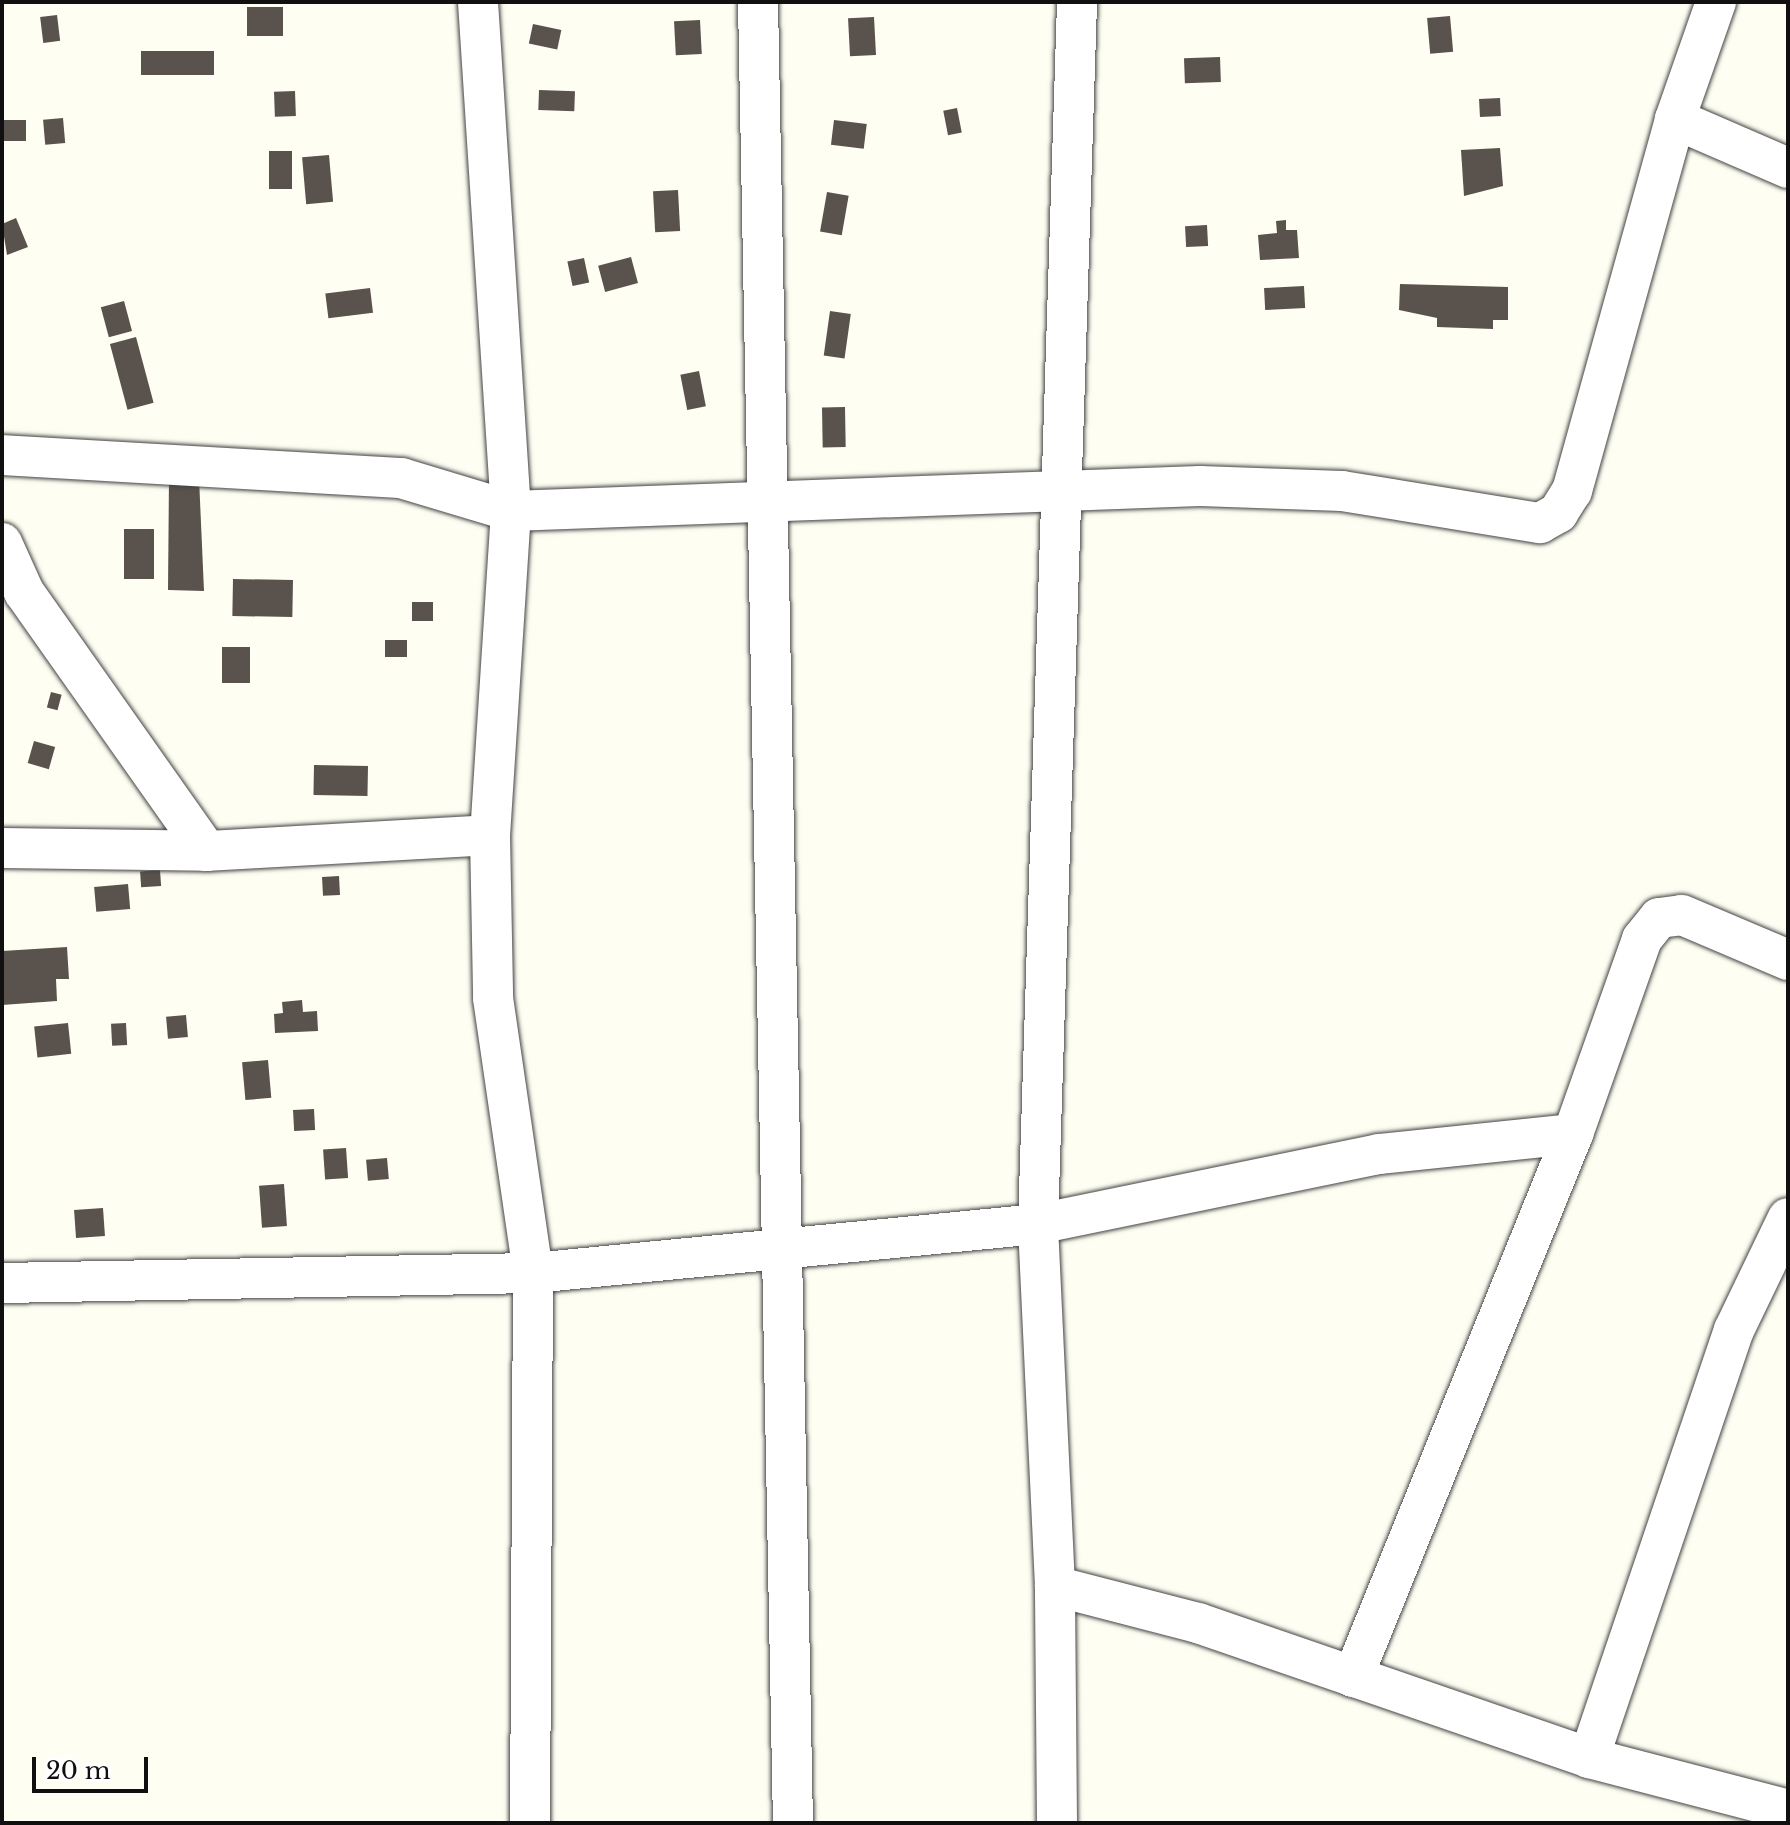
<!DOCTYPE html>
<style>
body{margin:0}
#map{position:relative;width:1790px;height:1825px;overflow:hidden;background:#fffef3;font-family:"Libre Baskerville",serif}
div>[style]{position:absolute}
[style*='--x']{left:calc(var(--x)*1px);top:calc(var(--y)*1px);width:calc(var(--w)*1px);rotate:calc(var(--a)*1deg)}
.building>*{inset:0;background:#5a524c;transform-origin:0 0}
.roads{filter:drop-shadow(0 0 2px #434343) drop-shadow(0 0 2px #434343)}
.minor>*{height:40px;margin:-20px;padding:0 20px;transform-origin:20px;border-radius:20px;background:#fff}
span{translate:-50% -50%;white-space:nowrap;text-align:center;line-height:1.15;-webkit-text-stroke:8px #fff;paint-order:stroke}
.frame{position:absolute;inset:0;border:4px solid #101010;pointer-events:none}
.scale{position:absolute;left:32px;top:1757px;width:116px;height:36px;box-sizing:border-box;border:4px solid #101010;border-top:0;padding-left:10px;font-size:24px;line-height:28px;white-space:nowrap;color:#101010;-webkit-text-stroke:6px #fff;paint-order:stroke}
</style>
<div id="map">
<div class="building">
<div style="left:247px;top:7px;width:36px;height:29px"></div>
<div style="left:57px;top:15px;width:26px;height:17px;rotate:83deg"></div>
<div style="left:1450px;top:16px;width:36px;height:23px;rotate:85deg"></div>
<div style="left:874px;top:17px;width:38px;height:26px;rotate:87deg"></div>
<div style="left:700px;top:20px;width:34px;height:26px;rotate:87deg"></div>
<div style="left:533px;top:24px;width:29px;height:20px;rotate:12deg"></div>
<div style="left:141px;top:51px;width:73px;height:24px"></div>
<div style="left:1220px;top:57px;width:25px;height:36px;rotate:88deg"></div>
<div style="left:539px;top:90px;width:36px;height:20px;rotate:2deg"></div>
<div style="left:295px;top:91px;width:25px;height:21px;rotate:88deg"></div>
<div style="left:1500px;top:98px;width:18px;height:21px;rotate:87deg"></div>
<div style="left:957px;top:108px;width:25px;height:14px;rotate:79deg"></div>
<div style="left:63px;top:118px;width:25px;height:20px;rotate:85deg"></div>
<div style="left:2px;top:120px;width:24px;height:21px"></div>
<div style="left:834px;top:120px;width:33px;height:25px;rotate:7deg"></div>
<div style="clip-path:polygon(1500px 148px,1503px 186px,1464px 196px,1461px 150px)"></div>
<div style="left:269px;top:151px;width:23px;height:38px"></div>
<div style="left:329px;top:155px;width:47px;height:27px;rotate:85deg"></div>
<div style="left:678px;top:190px;width:41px;height:25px;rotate:87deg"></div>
<div style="left:827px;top:192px;width:22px;height:40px;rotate:10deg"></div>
<div style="clip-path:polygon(16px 218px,28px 247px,7px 255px,2px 224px)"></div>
<div style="clip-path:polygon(1286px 220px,1286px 230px,1297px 230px,1299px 258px,1260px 260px,1258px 235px,1277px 233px,1276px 221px)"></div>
<div style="left:1207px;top:225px;width:21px;height:22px;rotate:87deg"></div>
<div style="left:631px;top:257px;width:27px;height:34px;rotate:75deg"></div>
<div style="left:584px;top:258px;width:25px;height:17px;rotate:78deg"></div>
<div style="clip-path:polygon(1400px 284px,1508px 287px,1508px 320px,1493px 320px,1493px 329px,1437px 327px,1437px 318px,1399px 310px)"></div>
<div style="left:1304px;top:286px;width:22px;height:40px;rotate:87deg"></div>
<div style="left:370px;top:288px;width:25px;height:45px;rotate:83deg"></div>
<div style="left:124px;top:301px;width:31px;height:24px;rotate:75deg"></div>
<div style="left:830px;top:311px;width:21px;height:45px;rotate:8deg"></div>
<div style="left:136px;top:337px;width:68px;height:27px;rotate:75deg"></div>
<div style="left:699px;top:371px;width:36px;height:19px;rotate:79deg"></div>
<div style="left:845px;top:407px;width:40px;height:23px;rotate:89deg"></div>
<div style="clip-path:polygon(169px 478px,199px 478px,204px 591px,168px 590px)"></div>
<div style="left:124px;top:529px;width:30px;height:50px"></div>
<div style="left:233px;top:579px;width:60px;height:37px;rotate:1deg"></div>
<div style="left:412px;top:602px;width:21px;height:19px"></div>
<div style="left:385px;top:640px;width:22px;height:17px"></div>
<div style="left:222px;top:647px;width:28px;height:36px"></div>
<div style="left:51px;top:692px;width:11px;height:16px;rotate:15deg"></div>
<div style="left:34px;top:741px;width:22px;height:23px;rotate:16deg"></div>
<div style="left:314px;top:765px;width:54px;height:30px;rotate:1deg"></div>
<div style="left:160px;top:870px;width:16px;height:20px;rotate:86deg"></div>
<div style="left:339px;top:876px;width:19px;height:17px;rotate:87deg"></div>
<div style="left:128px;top:884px;width:25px;height:34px;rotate:85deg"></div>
<div style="clip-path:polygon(67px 947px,69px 979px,56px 979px,57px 1001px,2px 1005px,2px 951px)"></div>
<div style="clip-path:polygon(302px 1000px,303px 1012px,317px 1011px,318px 1031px,275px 1033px,274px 1014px,283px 1013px,282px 1002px)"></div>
<div style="left:186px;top:1015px;width:22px;height:20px;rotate:85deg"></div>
<div style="left:68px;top:1023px;width:31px;height:34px;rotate:84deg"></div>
<div style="left:126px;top:1023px;width:22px;height:15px;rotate:87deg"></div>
<div style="left:268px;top:1060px;width:38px;height:26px;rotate:85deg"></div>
<div style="left:314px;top:1109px;width:21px;height:21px;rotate:87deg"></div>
<div style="left:346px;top:1148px;width:30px;height:23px;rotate:86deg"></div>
<div style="left:387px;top:1158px;width:21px;height:21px;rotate:85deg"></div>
<div style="left:284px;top:1184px;width:42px;height:25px;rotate:86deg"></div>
<div style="left:103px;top:1208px;width:28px;height:29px;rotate:86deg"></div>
</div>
<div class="roads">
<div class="minor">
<div style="--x:478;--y:2;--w:510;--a:86.29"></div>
<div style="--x:511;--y:511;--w:325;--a:93.7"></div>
<div style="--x:758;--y:2;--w:1821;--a:88.9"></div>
<div style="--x:1675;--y:119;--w:123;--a:23.4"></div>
<div style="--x:2;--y:455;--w:400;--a:3.3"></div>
<div style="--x:401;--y:478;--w:115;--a:16.7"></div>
<div style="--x:511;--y:511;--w:689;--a:-2.08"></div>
<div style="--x:1200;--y:486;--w:142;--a:2"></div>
<div style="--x:1342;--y:491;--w:201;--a:9.2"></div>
<div style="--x:1540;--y:523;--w:21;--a:-29"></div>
<div style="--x:1558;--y:513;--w:26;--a:-58"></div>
<div style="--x:1572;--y:491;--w:386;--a:-74.5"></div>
<div style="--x:1675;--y:119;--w:124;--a:-70.7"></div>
<div style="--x:2;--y:543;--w:54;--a:65.8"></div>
<div style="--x:24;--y:592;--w:317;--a:54.8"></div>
<div style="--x:2;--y:848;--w:205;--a:0.8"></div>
<div style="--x:207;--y:851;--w:283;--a:-3.2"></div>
<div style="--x:490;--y:835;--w:163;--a:88.9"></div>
<div style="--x:493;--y:998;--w:278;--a:81.7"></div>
<div style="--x:533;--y:1273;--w:507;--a:-5.54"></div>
<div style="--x:1038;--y:1224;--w:348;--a:-11.6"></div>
<div style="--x:1379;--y:1154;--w:195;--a:-5.9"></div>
<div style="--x:2;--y:1283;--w:531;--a:-1.08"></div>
<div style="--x:533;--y:1273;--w:550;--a:90.31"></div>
<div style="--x:1055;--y:1586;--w:148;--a:14.5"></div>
<div style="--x:1198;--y:1623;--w:414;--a:19"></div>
<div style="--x:1589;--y:1758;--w:206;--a:14.6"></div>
<div style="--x:1353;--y:1677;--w:586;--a:-67.94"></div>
<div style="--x:1573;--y:1134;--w:207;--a:-70.5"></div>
<div style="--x:1642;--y:939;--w:27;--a:-51"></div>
<div style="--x:1659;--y:918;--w:23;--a:-7"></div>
<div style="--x:1682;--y:915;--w:115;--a:23"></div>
<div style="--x:1589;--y:1758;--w:452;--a:-71.3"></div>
<div style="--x:1734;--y:1330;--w:124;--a:-64.3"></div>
<div style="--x:1057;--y:1823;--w:237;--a:-90.5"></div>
<div style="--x:1055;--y:1586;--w:362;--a:-92.7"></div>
<div style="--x:1038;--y:1224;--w:1223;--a:-88.17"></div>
</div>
</div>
<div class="frame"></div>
<div class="scale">20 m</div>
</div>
